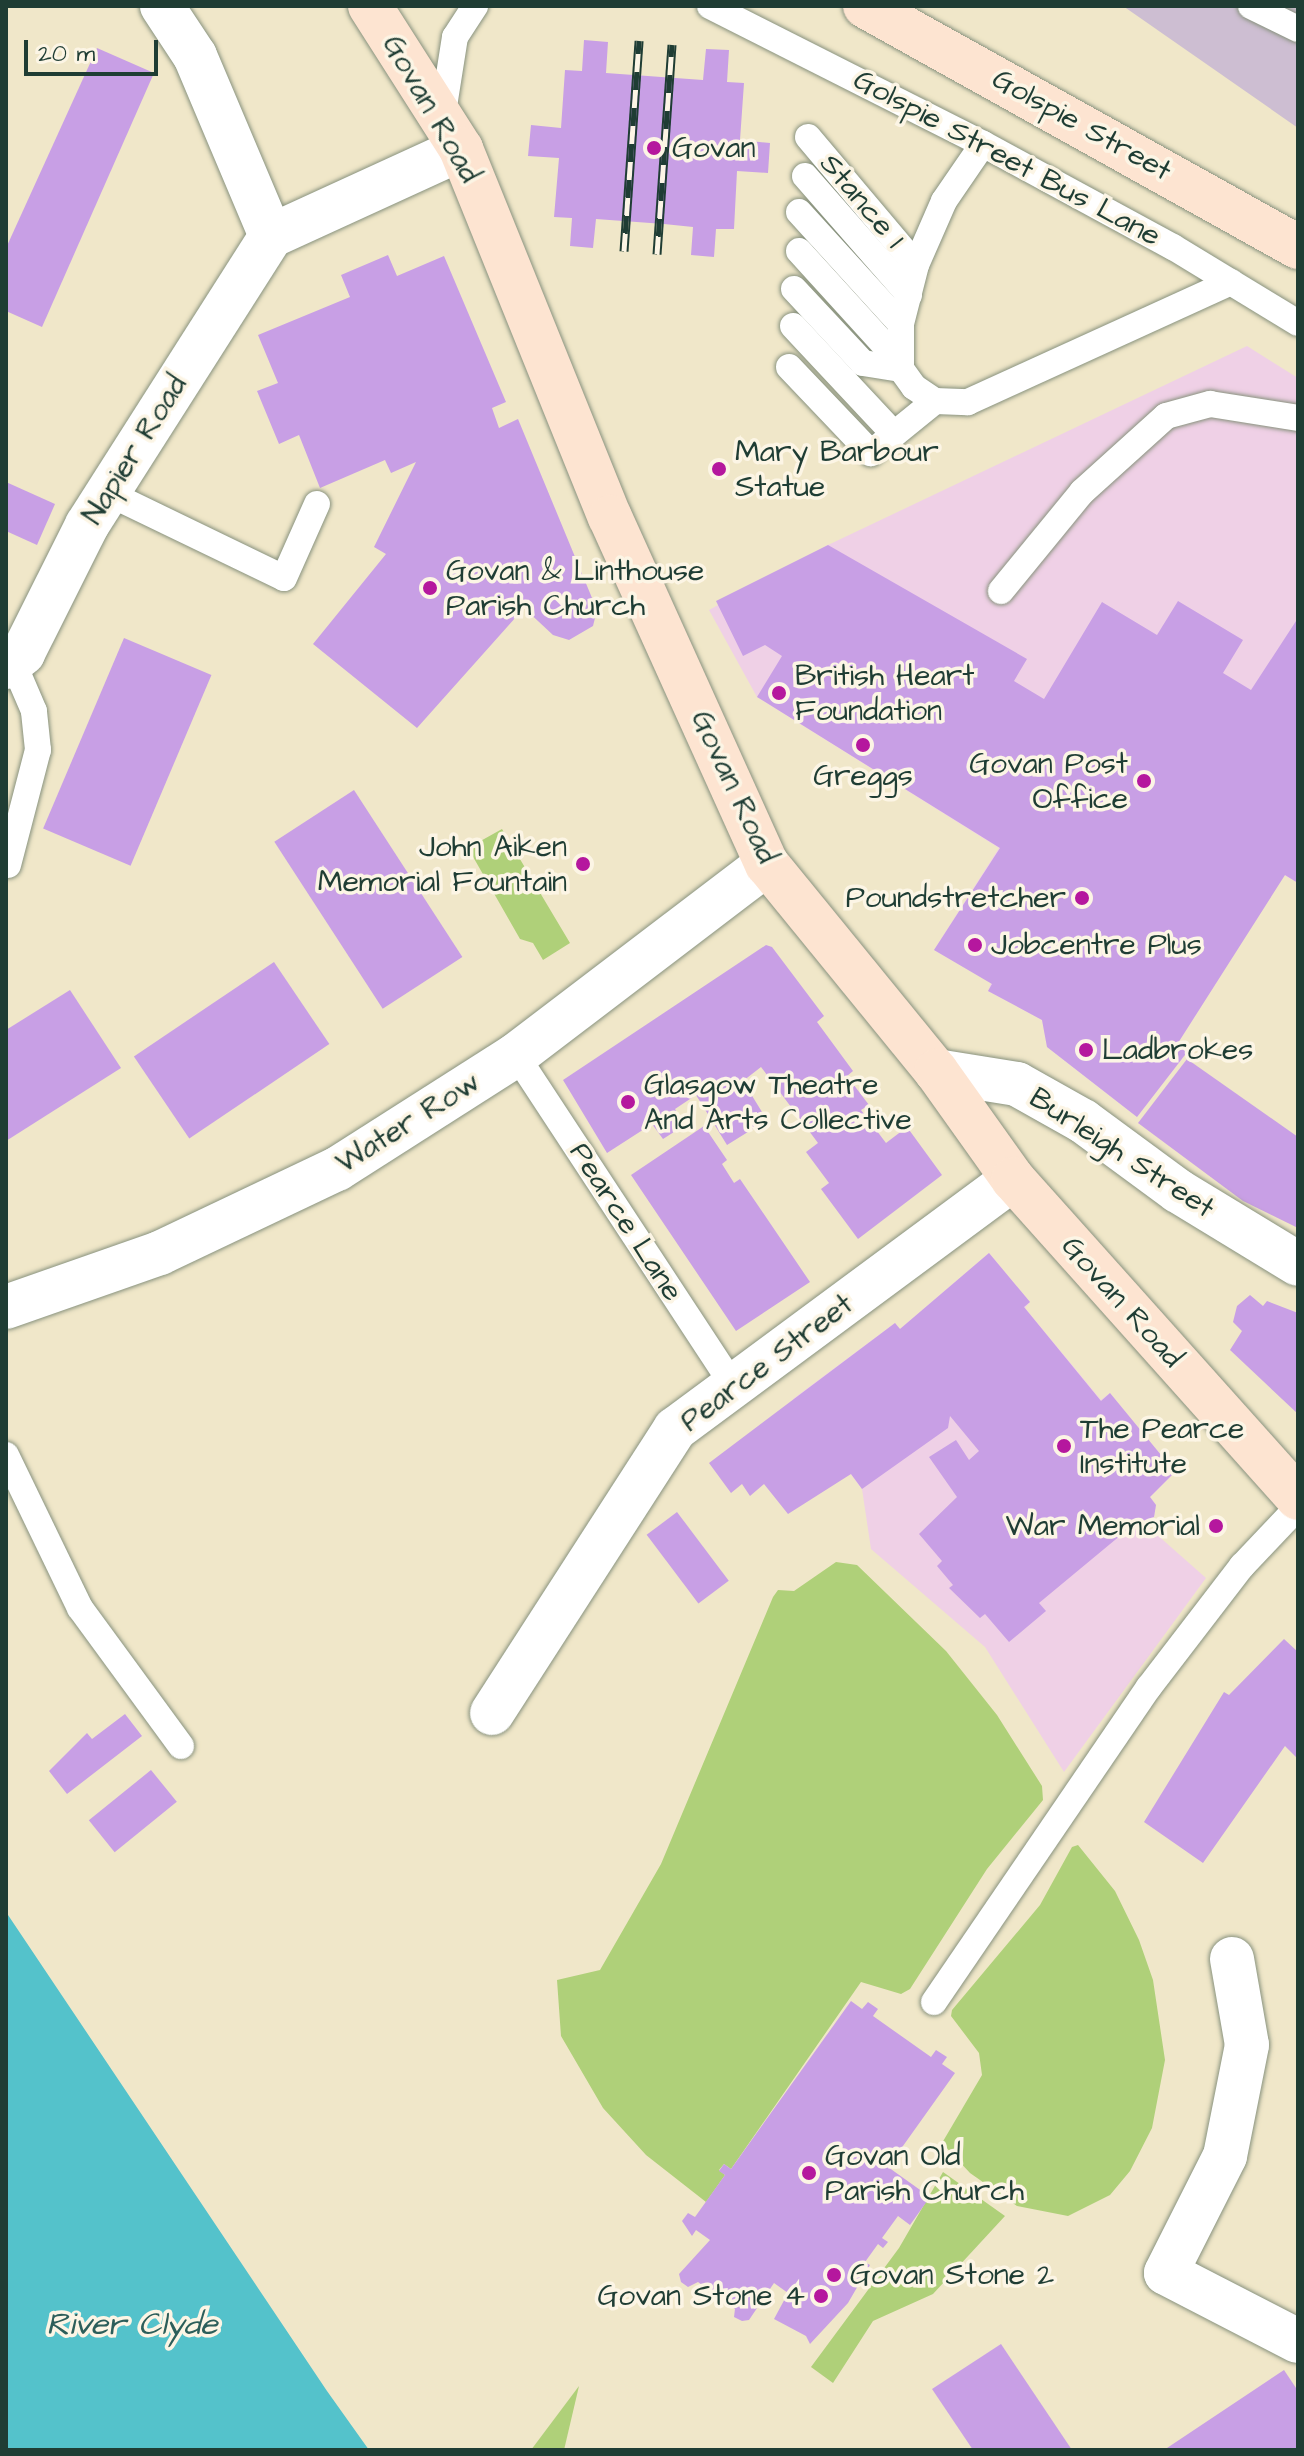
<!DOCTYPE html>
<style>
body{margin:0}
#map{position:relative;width:1304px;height:2456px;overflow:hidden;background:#f0e7c9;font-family:"Architects Daughter",sans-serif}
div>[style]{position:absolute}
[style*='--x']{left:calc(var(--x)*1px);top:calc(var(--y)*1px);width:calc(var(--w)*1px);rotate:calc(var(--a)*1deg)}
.built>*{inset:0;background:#efd0e6}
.industrial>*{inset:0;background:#cdbed2}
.green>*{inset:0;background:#afd079}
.water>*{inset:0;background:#54c2cb}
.building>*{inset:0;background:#c89fe5;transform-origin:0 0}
.roads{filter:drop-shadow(0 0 2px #88927e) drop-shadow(0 0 2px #88927e)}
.lane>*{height:26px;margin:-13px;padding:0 13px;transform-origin:13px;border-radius:13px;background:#fff}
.street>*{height:44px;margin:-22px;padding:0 22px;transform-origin:22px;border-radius:22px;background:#fff}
.secondary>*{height:44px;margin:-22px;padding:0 22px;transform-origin:22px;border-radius:22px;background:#fde4d1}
.rail>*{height:9px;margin-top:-4.5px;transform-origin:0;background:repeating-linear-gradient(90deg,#fcf5e5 0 18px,#1f3d34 0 36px);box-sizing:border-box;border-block:2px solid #1f3d34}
.dots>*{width:22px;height:22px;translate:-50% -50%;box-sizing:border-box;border:4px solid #fcf5e5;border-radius:50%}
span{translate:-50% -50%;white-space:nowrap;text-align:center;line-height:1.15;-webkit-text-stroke:7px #fcf5e5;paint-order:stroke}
.street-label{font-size:30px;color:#1f3d34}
.poi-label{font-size:30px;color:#1f3d34}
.left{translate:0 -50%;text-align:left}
.right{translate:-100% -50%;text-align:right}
.water-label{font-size:32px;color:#2c5e5a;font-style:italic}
.frame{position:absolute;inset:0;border:8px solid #1f3d34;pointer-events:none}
.scale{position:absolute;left:24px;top:40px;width:134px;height:36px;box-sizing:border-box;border:4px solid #1f3d34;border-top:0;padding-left:10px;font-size:24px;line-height:28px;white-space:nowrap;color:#1f3d34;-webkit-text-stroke:6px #fcf5e5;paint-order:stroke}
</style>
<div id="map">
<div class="built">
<div style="clip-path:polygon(1247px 346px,1298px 378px,1298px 883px,1284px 875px,1178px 1043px,1188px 1051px,1137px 1117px,1047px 1047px,1042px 1020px,988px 991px,991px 983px,934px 950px,999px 848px,757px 697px,709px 610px,828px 545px)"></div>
<div style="clip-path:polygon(989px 1253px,1030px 1302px,1025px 1308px,1101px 1400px,1110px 1393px,1175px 1472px,1150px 1497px,1156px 1505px,1154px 1517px,1146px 1525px,1206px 1578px,1064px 1772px,985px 1647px,871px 1549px,862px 1489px,793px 1399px,895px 1323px,900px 1329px)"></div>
</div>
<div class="industrial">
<div style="clip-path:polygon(1123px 6px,1298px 6px,1298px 128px)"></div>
</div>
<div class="green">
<div style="clip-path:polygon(502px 829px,570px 943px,543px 960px,533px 943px,520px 939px,468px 848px)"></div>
<div style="clip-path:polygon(836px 1562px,857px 1565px,946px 1651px,997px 1715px,1042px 1786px,1043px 1800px,987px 1869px,910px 1989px,901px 1994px,861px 1982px,731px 2169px,724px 2164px,719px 2170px,725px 2175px,706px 2202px,646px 2155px,603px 2108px,561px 2036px,557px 1980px,600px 1970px,661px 1864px,773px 1597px,778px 1590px,794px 1591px)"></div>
<div style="clip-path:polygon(1078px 1845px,1115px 1891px,1139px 1940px,1153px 1980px,1165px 2060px,1152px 2128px,1130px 2171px,1110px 2195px,1068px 2216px,1017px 2206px,970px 2173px,942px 2143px,982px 2075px,979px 2053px,951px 2016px,952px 2010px,1040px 1905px,1072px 1847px)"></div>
<div style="clip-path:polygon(943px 2172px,1005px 2216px,933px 2294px,873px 2321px,833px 2383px,811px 2367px,899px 2248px)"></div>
<div style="clip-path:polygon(579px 2386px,564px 2450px,531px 2450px)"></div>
</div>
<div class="water">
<div style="clip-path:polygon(6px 1912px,327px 2391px,369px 2450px,6px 2450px)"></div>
</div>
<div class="building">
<div style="clip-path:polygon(584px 40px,608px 42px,606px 73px,703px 80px,706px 49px,729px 50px,727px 82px,744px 83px,740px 140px,770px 143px,768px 173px,737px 171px,734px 229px,716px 229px,714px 257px,691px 255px,693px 227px,664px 224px,596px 219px,593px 248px,570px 246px,572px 218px,554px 217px,559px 158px,528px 156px,531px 125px,561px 128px,565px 70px,582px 71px)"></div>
<div style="clip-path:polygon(97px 48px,154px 73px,42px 327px,6px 311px,6px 248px)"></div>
<div style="clip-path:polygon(388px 255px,397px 276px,444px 256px,506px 402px,492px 408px,499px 428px,518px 419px,597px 610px,593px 626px,569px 640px,553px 635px,524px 608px,417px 728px,313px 644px,386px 554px,374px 547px,416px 462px,391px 473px,385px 460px,320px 488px,299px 435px,279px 444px,257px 391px,278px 383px,258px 335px,350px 297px,341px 275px)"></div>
<div style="clip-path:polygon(6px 482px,55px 504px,37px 545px,6px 531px)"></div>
<div style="clip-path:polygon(828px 545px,1027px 659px,1014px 681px,1044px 699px,1102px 602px,1157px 635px,1178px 601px,1243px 640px,1223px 673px,1251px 690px,1298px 618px,1298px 883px,1285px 875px,1178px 1043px,1188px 1051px,1137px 1117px,1047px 1047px,1042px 1020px,988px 991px,992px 984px,934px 950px,1000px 848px,757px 697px,782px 656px,765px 645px,743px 656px,716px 601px)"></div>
<div style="left:124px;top:638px;width:95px;height:207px;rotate:23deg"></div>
<div style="left:354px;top:790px;width:199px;height:95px;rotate:57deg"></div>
<div style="clip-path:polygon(766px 945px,772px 947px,824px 1016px,817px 1022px,853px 1071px,847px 1076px,869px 1105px,861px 1110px,886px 1143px,907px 1127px,942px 1175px,858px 1239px,821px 1189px,829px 1183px,806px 1152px,818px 1143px,761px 1067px,743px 1081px,767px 1120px,727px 1145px,696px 1095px,675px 1109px,685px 1125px,663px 1139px,652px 1124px,607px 1153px,563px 1080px)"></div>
<div style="left:274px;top:962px;width:99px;height:169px;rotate:56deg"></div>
<div style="clip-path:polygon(70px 990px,121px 1068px,6px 1141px,6px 1030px)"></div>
<div style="clip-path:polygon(1187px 1059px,1298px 1137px,1298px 1228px,1243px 1201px,1138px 1123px)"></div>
<div style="clip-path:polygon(704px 1126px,727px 1160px,722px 1164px,734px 1183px,740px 1179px,810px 1282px,736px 1331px,631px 1175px)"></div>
<div style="clip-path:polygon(989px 1253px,1030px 1302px,1024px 1307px,1101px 1401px,1110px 1393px,1175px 1472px,1150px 1497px,1156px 1505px,1154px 1517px,1133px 1525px,1039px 1603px,1046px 1611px,1009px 1642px,985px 1614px,980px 1618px,949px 1588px,953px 1585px,937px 1566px,942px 1561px,919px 1534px,957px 1497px,929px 1457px,956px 1440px,969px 1460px,979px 1451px,950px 1416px,948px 1428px,862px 1489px,851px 1474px,788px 1514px,764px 1484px,750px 1496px,742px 1484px,731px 1493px,709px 1463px,895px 1323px,900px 1329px)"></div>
<div style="clip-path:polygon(1250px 1295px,1263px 1306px,1267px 1301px,1298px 1313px,1298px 1414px,1230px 1350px,1242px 1331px,1233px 1322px,1237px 1306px)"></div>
<div style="left:677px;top:1512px;width:86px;height:38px;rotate:53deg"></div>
<div style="clip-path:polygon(1284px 1639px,1298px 1652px,1298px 1759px,1285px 1746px,1203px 1863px,1144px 1822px,1224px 1692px,1229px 1695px)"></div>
<div style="clip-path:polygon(125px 1714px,142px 1736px,67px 1794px,49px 1771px,87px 1733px,92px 1739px)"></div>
<div style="left:151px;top:1770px;width:41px;height:80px;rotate:51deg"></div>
<div style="clip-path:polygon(851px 2001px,862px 2009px,868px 2002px,878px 2009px,873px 2016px,931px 2057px,936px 2050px,947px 2057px,942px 2064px,955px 2073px,888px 2167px,930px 2197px,910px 2225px,898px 2216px,882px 2238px,888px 2242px,883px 2248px,878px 2244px,865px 2262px,870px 2265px,848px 2303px,810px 2344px,806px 2336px,774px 2319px,788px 2293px,774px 2283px,749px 2320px,742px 2321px,734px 2317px,735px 2309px,698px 2282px,688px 2287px,681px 2282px,679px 2274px,710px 2240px,696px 2230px,692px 2236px,682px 2221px,688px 2213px,695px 2217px,725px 2175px,719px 2171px,724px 2164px,731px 2169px)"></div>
<div style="clip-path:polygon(1001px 2344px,1072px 2450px,973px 2450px,932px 2389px)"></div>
<div style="clip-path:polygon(1284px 2370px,1298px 2391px,1298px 2450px,1164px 2450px)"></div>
</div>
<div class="roads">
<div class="lane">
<div style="--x:710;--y:6;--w:306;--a:26.8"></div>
<div style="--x:983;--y:144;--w:216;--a:28.5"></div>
<div style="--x:1173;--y:247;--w:146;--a:31.3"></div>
<div style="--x:1251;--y:6;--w:52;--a:26.1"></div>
<div style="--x:442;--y:119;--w:83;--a:-81"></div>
<div style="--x:455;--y:37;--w:37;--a:-57"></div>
<div style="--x:808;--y:137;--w:167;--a:49.8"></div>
<div style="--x:983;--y:144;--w:69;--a:124.4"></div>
<div style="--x:944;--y:201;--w:70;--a:113.6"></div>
<div style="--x:916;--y:265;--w:61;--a:104.3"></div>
<div style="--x:901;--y:324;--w:45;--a:90"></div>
<div style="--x:901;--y:369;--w:22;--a:54"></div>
<div style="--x:914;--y:387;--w:25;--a:34"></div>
<div style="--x:935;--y:401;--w:33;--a:2"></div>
<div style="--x:968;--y:402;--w:289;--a:-24.5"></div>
<div style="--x:805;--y:176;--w:158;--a:48.8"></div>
<div style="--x:799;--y:212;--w:151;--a:47.7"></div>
<div style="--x:799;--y:251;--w:149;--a:47.7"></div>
<div style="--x:794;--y:289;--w:101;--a:47"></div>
<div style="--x:863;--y:363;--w:38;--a:9"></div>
<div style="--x:793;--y:326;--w:148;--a:46.9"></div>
<div style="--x:789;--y:367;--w:119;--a:46.4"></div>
<div style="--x:871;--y:453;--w:82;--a:-39.1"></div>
<div style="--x:108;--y:493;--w:195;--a:25.8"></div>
<div style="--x:284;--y:578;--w:81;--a:-66"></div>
<div style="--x:1001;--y:591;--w:128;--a:-50.7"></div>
<div style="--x:1082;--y:492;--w:113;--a:-42.1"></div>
<div style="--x:1166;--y:416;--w:46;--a:-15.3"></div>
<div style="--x:1210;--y:404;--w:89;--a:9"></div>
<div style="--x:8;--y:865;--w:119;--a:-75.4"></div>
<div style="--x:38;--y:750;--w:39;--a:-96"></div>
<div style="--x:34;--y:711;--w:53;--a:-113.2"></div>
<div style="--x:516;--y:1055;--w:399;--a:56.7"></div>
<div style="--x:6;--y:1455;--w:170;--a:64.2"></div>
<div style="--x:80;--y:1608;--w:171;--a:53.8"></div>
<div style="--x:934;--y:2002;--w:381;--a:-55.7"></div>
<div style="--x:1149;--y:1687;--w:153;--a:-52.5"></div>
<div style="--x:1242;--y:1566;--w:81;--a:-46.5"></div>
</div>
<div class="street">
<div style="--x:162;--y:6;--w:60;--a:56.6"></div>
<div style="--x:195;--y:56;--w:195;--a:67.1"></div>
<div style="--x:271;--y:236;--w:209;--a:-24.6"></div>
<div style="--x:6;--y:667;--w:22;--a:-39"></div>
<div style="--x:23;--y:653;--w:143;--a:-63.4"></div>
<div style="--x:87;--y:525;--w:343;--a:-57.5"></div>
<div style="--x:936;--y:1071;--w:82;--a:9.1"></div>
<div style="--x:1017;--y:1084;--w:76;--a:29.3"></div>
<div style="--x:1083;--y:1121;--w:118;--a:36.4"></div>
<div style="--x:1178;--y:1191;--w:140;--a:31.3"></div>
<div style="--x:6;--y:1307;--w:163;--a:-19.3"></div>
<div style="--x:160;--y:1253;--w:196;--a:-25.4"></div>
<div style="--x:337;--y:1169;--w:212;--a:-32.5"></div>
<div style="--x:516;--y:1055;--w:315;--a:-37.3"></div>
<div style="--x:492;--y:1713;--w:338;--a:-57.2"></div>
<div style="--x:675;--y:1429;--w:420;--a:-36.5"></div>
<div style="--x:1232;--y:1959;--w:87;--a:80.1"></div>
<div style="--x:1247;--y:2045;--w:113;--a:101.2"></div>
<div style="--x:1225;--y:2156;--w:131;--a:116.8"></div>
<div style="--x:1166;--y:2273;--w:148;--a:27.3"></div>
</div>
<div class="secondary">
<div style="--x:370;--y:6;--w:169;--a:57.5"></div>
<div style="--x:461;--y:149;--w:397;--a:68"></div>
<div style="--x:610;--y:517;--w:381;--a:65.7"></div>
<div style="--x:767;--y:864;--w:267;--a:50.8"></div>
<div style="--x:936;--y:1071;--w:133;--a:54.5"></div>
<div style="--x:1013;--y:1179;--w:428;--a:48.2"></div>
<div style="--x:865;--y:6;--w:496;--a:29.1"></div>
</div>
</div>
<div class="rail">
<div style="--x:624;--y:251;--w:211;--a:-85.9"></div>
<div style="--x:657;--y:254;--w:210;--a:-85.9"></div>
</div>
<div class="dots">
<div style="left:654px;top:148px;background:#b5179e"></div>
<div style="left:719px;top:469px;background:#b5179e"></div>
<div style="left:430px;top:588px;background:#b5179e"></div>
<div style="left:779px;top:693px;background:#b5179e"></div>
<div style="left:863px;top:745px;background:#b5179e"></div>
<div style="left:1144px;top:781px;background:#b5179e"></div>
<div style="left:583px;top:864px;background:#b5179e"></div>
<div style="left:1082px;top:898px;background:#b5179e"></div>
<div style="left:975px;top:945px;background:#b5179e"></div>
<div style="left:1086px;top:1050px;background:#b5179e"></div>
<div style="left:628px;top:1102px;background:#b5179e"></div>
<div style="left:1064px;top:1446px;background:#b5179e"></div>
<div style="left:1216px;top:1526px;background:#b5179e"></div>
<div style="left:809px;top:2173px;background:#b5179e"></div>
<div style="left:834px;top:2275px;background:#b5179e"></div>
<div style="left:821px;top:2296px;background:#b5179e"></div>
</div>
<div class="street-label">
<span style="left:431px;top:109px;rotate:60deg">Govan Road</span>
<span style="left:1082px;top:125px;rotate:29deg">Golspie Street</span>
<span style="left:1007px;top:158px;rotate:28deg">Golspie Street Bus Lane</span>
<span style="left:862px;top:201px;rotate:50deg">Stance 1</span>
<span style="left:135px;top:450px;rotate:-58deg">Napier Road</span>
<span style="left:734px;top:787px;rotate:65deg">Govan Road</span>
<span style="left:408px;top:1123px;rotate:-32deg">Water Row</span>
<span style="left:1122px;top:1153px;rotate:33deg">Burleigh Street</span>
<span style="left:626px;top:1222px;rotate:57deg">Pearce Lane</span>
<span style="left:1122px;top:1302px;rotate:48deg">Govan Road</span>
<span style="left:767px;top:1363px;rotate:-37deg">Pearce Street</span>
</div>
<div class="poi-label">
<span class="left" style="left:672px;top:148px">Govan</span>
<span class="left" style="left:735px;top:469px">Mary Barbour<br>Statue</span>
<span class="left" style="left:446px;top:588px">Govan &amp; Linthouse<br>Parish Church</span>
<span class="left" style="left:795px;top:693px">British Heart<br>Foundation</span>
<span class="right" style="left:1128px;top:781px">Govan Post<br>Office</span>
<span style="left:863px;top:776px">Greggs</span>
<span class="right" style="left:567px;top:864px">John Aiken<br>Memorial Fountain</span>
<span class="right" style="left:1066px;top:898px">Poundstretcher</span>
<span class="left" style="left:991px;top:945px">Jobcentre Plus</span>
<span class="left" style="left:1102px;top:1050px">Ladbrokes</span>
<span class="left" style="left:644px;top:1102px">Glasgow Theatre<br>And Arts Collective</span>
<span class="left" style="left:1080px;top:1446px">The Pearce<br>Institute</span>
<span class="right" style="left:1200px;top:1526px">War Memorial</span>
<span class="left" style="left:825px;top:2173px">Govan Old<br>Parish Church</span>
<span class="left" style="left:850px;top:2275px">Govan Stone 2</span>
<span class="right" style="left:805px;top:2296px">Govan Stone 4</span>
</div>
<div class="water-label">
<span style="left:132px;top:2325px">River Clyde</span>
</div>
<div class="frame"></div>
<div class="scale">20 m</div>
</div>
